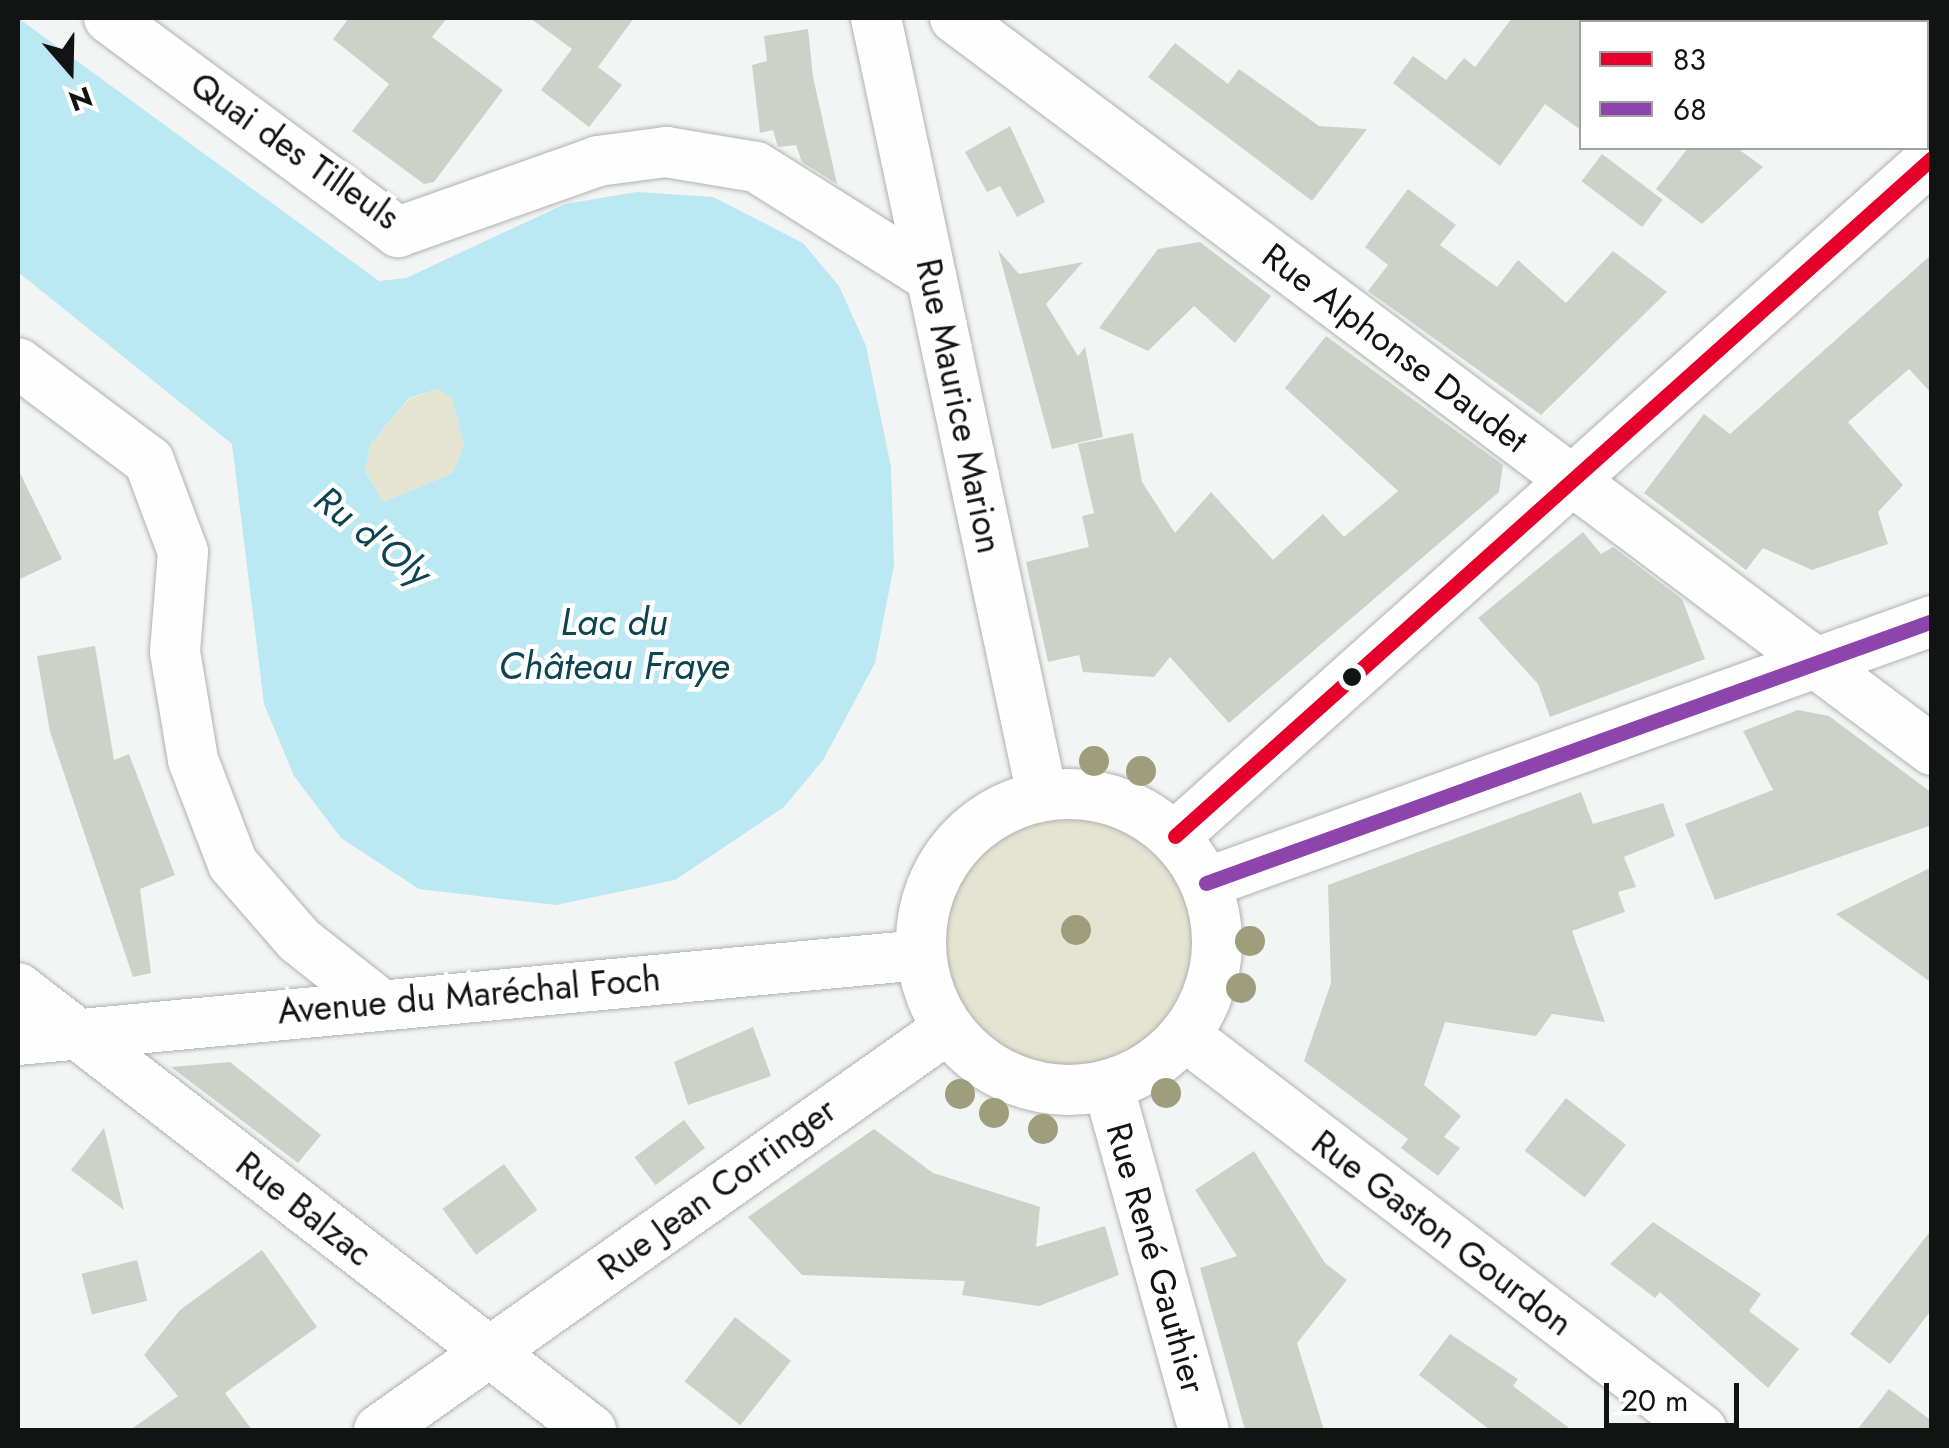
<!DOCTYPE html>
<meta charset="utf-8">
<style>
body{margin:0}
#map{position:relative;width:1949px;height:1448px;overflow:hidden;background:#f3f5f4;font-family:Jost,sans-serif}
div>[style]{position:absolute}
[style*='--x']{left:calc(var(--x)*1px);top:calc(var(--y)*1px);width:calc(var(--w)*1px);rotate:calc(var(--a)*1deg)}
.green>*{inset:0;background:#e4e4d1}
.round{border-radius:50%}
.water>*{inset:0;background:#bae8f3}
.building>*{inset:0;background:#ccd2c9;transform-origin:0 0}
.roads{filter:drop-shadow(0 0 2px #afb1b0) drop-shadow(0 0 2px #afb1b0)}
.minor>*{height:50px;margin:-25px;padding:0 25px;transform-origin:25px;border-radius:25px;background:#fdfefd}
.minor>.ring{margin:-25px;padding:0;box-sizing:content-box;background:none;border:50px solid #fdfefd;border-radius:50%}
.bus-1>*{height:15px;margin:-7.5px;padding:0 7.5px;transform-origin:7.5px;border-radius:7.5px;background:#e4002b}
.bus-2>*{height:15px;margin:-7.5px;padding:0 7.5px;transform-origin:7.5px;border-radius:7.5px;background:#8e44ad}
.trees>*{width:30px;height:30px;margin:-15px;border-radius:50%;background:#9e9d7c}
.dots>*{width:28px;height:28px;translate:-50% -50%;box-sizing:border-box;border:5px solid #fff;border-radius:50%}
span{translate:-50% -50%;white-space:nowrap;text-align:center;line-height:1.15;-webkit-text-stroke:9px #fff;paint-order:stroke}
.street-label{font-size:35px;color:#121413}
.water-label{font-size:38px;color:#0c4451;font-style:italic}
.frame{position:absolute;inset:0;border:20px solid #121413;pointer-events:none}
.legend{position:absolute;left:1579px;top:20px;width:350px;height:130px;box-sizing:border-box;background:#fff;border:2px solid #a0a1a1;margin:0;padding:12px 18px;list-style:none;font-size:30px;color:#121413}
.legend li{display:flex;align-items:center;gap:20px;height:50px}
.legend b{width:50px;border:2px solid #a0a1a1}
.north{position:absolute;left:20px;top:20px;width:100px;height:100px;-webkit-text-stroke:8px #fff;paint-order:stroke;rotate:160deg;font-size:28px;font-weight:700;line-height:40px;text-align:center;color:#121413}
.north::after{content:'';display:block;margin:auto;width:35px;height:45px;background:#121413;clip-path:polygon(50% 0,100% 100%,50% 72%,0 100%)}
.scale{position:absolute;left:1604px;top:1383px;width:135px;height:45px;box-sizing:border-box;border:5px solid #121413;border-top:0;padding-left:12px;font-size:30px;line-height:35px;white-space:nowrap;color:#121413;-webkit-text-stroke:8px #fff;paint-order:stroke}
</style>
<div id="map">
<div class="green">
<div style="clip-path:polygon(438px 389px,452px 398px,464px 445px,453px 473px,383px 502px,365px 471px,370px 445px,409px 399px)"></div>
<div class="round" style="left:944px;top:810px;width:256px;height:256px"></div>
</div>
<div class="water">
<div style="clip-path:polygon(evenodd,18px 18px,379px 281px,406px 278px,565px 204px,637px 192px,713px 197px,803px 243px,839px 286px,866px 346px,891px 467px,894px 565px,875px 663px,823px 760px,784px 807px,675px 880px,556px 905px,419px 889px,341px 838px,294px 776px,264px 704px,232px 444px,18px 272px,18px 18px,438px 389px,452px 398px,464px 445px,453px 473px,383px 502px,365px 471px,370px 445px,409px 398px,438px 389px)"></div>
</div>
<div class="building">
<div style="clip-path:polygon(349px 18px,447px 18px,432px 37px,503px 90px,434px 182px,424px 184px,352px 131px,389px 84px,333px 39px)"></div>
<div style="clip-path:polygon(530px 18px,634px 18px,598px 67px,622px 85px,589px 127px,541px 90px,572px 49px)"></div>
<div style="clip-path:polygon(1512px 18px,1582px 18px,1582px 131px,1545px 104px,1500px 166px,1393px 83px,1413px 56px,1446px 80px,1464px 58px,1475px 67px)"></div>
<div style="clip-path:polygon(808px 29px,813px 77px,837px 184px,802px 162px,796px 145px,778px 147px,773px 130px,760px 133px,752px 65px,767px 61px,764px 36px)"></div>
<div style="clip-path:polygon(1175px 43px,1228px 84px,1239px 69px,1319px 126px,1367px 129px,1312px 201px,1148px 77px)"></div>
<div style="clip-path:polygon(1010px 126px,1045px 202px,1017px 217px,1000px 186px,987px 192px,965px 152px)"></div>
<div style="clip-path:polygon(1688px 148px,1737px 148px,1763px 167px,1702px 224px,1656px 189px)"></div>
<div style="left:1602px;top:154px;width:76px;height:34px;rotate:37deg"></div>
<div style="clip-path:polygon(1408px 189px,1456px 225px,1440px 245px,1497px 287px,1518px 260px,1566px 303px,1613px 251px,1667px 292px,1541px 415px,1368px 291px,1388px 265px,1365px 247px)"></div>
<div style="clip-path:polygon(1200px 242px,1271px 296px,1235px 343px,1194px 306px,1148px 351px,1099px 328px,1158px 249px)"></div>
<div style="clip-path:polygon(998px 250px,1019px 274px,1083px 262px,1046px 304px,1078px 356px,1085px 347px,1103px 437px,1052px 449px)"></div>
<div style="clip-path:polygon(1932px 254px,1932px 394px,1909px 369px,1848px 422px,1903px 485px,1878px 512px,1888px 544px,1812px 570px,1763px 548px,1746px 570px,1644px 493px,1704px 414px,1730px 434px)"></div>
<div style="clip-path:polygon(1326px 336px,1503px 465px,1499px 492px,1229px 723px,1170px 657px,1154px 677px,1083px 672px,1079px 655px,1048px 662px,1026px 562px,1089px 547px,1082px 516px,1094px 513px,1078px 444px,1133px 433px,1142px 482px,1175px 533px,1211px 492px,1273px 560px,1323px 514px,1344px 537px,1398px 491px,1285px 388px)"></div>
<div style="clip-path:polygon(18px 469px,62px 559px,18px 580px)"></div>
<div style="clip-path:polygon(1583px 532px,1601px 554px,1613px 547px,1682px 599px,1705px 659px,1550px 717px,1538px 684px,1478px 618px)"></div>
<div style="clip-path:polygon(95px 646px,114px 760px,129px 754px,175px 875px,140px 889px,151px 973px,133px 977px,50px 732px,37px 656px)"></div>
<div style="clip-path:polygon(1798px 710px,1829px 716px,1932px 793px,1932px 825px,1715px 900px,1685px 824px,1773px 790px,1743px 731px)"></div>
<div style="clip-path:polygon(1581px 792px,1593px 824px,1663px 803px,1675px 836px,1624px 857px,1636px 887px,1618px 892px,1625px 912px,1572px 931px,1605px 1022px,1552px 1014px,1536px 1036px,1445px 1022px,1424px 1085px,1461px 1116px,1444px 1137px,1460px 1148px,1438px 1176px,1401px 1148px,1408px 1139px,1304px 1061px,1331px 983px,1328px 885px)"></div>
<div style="clip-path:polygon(1932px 867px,1932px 983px,1836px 914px)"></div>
<div style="clip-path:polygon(753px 1027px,771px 1076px,688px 1105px,674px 1062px)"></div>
<div style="clip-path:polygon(230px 1062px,321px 1135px,298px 1163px,171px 1067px)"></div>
<div style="left:1566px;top:1098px;width:76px;height:67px;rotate:38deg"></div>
<div style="left:684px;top:1120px;width:35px;height:62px;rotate:53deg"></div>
<div style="clip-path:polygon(104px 1128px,124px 1210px,71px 1170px)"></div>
<div style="clip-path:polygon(874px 1129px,933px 1173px,1040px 1207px,1036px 1247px,1105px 1226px,1119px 1275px,1039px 1306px,962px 1295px,965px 1281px,802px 1275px,748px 1217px)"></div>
<div style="clip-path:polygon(1254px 1151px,1325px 1263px,1347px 1280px,1297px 1343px,1324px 1430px,1245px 1430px,1200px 1268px,1237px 1256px,1195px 1190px)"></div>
<div style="left:504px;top:1164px;width:57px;height:76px;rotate:54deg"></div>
<div style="clip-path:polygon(1653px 1222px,1761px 1294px,1749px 1311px,1799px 1349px,1768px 1388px,1660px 1292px,1655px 1298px,1610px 1264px)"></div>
<div style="clip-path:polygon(1932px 1229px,1932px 1309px,1890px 1364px,1850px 1334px)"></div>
<div style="clip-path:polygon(262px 1250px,317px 1327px,225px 1393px,252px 1430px,130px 1430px,178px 1396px,144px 1355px,180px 1310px)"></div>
<div style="left:137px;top:1260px;width:42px;height:57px;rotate:76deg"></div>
<div style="left:735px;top:1317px;width:71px;height:82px;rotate:38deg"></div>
<div style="clip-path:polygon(1450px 1334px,1518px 1379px,1513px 1386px,1572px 1430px,1490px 1430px,1419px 1375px)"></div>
<div style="clip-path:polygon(1889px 1389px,1932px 1421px,1932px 1430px,1857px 1430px)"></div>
</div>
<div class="roads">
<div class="minor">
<div style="--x:109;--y:18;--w:360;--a:36.5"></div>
<div style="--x:398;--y:232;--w:212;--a:-19.5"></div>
<div style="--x:598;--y:161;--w:69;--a:-7.5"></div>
<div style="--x:666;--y:152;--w:91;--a:9.5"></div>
<div style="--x:756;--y:167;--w:207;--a:32.2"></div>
<div style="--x:876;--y:18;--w:795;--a:77.94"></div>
<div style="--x:955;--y:18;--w:1221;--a:36.84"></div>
<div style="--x:18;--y:363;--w:164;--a:36.8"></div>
<div style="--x:149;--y:461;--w:97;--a:69.5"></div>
<div style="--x:183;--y:552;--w:100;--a:94.6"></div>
<div style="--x:175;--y:652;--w:109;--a:80.5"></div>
<div style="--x:193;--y:760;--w:111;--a:69"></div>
<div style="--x:233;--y:864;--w:101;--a:49"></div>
<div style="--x:299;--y:940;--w:97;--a:38.3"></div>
<div class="ring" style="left:921px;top:794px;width:246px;height:246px"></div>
<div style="--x:1175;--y:836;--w:1016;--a:-41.85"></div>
<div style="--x:1206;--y:883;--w:772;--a:-19.84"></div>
<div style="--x:18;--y:988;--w:724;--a:37.65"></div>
<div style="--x:1184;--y:1035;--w:651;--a:37.33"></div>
<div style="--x:18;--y:1040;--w:906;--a:-5.38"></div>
<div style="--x:1108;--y:1085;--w:358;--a:74.5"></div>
<div style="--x:379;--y:1430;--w:695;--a:-35.22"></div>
</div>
</div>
<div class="bus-1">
<div style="--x:1175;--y:836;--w:1016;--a:-41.85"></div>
</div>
<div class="bus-2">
<div style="--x:1206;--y:883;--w:772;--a:-19.84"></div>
</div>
<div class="trees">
<div style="left:1094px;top:761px"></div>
<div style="left:1141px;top:771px"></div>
<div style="left:1076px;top:930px"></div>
<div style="left:1250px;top:941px"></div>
<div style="left:1241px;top:988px"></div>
<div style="left:1166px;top:1093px"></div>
<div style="left:960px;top:1094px"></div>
<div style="left:994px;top:1113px"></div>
<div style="left:1043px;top:1129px"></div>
</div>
<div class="dots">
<div style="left:1352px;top:677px;background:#121413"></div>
</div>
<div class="street-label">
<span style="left:295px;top:151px;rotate:35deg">Quai des Tilleuls</span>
<span style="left:1395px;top:348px;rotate:37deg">Rue Alphonse Daudet</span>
<span style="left:959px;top:406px;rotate:78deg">Rue Maurice Marion</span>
<span style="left:469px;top:995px;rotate:-5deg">Avenue du Maréchal Foch</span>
<span style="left:717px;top:1189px;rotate:-36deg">Rue Jean Corringer</span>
<span style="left:304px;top:1209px;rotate:38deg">Rue Balzac</span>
<span style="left:1442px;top:1233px;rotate:37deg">Rue Gaston Gourdon</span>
<span style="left:1156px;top:1258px;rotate:74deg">Rue René Gauthier</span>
</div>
<div class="water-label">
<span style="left:373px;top:536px;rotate:38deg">Ru d'Oly</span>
<span style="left:614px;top:644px">Lac du<br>Château Fraye</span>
</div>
<div class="frame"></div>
<ul class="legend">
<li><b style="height:12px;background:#e4002b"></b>83</li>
<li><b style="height:12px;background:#8e44ad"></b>68</li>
</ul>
<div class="north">N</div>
<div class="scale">20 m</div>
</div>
